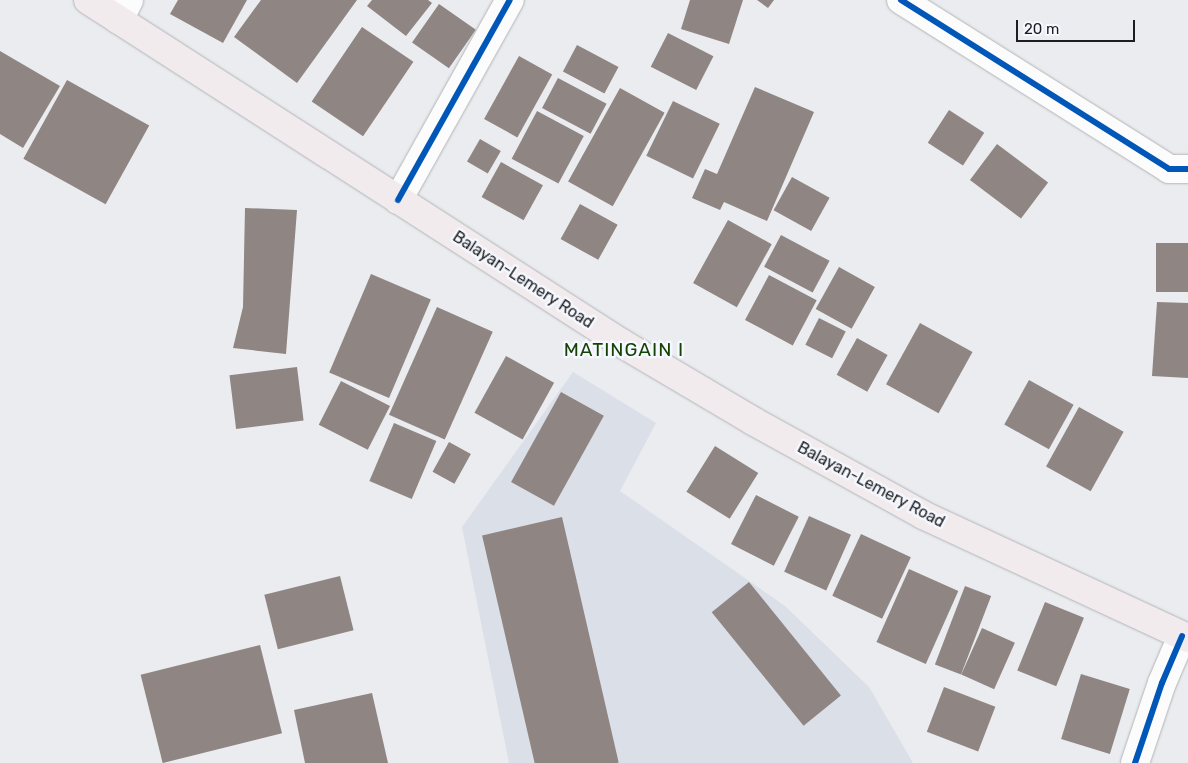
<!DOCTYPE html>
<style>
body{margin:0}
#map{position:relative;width:1188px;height:763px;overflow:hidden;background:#eaecef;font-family:Rubik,sans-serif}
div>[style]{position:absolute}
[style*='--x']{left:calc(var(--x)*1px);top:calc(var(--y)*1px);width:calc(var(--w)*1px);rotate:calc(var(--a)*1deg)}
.built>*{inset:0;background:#dbdfe8}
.building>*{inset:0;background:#8f8582;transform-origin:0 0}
.roads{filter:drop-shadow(0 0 1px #b3b4b7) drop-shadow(0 0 1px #b3b4b7)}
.minor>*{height:28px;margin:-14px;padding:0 14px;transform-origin:14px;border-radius:14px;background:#fcfcfd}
.major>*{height:28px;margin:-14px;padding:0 14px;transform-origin:14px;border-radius:14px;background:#f1ebed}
.cycleway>*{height:6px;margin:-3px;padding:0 3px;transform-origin:3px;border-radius:3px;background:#0057b8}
span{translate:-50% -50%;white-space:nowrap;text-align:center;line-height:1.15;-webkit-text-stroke:5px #f5f8ff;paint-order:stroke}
.street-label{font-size:16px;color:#1d1e21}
.quarter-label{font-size:19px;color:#154205;letter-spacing:1px}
.scale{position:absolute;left:1016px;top:20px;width:119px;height:22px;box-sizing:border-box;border:2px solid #1d1e21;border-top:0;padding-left:6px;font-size:15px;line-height:18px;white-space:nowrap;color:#1d1e21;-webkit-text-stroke:4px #f5f8ff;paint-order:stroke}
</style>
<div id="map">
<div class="built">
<div style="clip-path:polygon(573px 372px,656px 423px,620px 491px,785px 606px,869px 687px,913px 763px,509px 763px,462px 527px)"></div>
</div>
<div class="building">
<div style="clip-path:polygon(178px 0,247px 0,223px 43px,170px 14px)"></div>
<div style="clip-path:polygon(261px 0,357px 0,297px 83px,234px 37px)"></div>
<div style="clip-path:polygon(372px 0,428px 0,432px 3px,406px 36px,367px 6px)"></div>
<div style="clip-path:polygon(690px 0,743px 0,729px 44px,681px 29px)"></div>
<div style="clip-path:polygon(757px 0,774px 0,768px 8px)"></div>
<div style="left:439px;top:4px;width:45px;height:47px;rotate:35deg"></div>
<div style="left:362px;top:27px;width:62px;height:90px;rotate:34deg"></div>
<div style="left:668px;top:33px;width:51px;height:38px;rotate:27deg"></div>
<div style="left:577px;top:45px;width:47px;height:30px;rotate:28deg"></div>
<div style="clip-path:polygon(0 51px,60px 86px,23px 148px,0 134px)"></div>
<div style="left:519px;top:56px;width:38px;height:72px;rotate:29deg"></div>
<div style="left:558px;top:78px;width:55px;height:34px;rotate:28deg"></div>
<div style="left:67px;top:80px;width:94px;height:90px;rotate:29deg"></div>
<div style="clip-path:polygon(755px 87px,814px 112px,767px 221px,724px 202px,720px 210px,692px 198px,705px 169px,717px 174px)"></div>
<div style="left:620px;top:88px;width:51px;height:107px;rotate:29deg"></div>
<div style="left:673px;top:101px;width:52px;height:61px;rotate:26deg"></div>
<div style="left:949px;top:110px;width:42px;height:39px;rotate:33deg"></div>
<div style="left:537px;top:111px;width:53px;height:54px;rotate:28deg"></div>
<div style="left:480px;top:139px;width:24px;height:26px;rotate:30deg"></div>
<div style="left:997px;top:144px;width:64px;height:45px;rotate:37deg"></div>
<div style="left:501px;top:162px;width:48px;height:40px;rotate:29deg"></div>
<div style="left:792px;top:177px;width:43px;height:38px;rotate:29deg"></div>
<div style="left:580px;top:204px;width:43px;height:40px;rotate:29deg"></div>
<div style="clip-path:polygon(245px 208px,297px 210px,286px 354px,233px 348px,243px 307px)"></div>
<div style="left:728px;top:220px;width:50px;height:72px;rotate:29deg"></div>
<div style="left:781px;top:235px;width:55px;height:36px;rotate:28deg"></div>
<div style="left:1156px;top:243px;width:32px;height:49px"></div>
<div style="left:839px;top:267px;width:41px;height:48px;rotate:29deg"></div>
<div style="left:371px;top:274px;width:65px;height:107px;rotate:23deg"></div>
<div style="left:769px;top:275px;width:54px;height:51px;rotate:28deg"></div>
<div style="clip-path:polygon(1157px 302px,1188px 303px,1188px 378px,1152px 376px)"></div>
<div style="left:437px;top:307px;width:61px;height:118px;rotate:24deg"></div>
<div style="left:819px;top:318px;width:30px;height:30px;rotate:27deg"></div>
<div style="left:920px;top:323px;width:60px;height:70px;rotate:29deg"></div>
<div style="left:857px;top:338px;width:35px;height:42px;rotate:29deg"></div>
<div style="left:506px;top:356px;width:55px;height:65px;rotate:29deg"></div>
<div style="left:297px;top:367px;width:54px;height:68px;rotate:83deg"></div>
<div style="left:1029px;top:380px;width:51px;height:51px;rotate:29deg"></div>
<div style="left:341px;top:381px;width:55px;height:49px;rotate:27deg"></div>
<div style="left:561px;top:392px;width:49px;height:103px;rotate:29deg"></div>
<div style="left:1079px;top:407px;width:51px;height:68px;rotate:29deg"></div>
<div style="left:394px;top:423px;width:46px;height:63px;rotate:23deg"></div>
<div style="left:449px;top:442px;width:25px;height:34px;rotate:29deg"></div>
<div style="left:715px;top:446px;width:51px;height:54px;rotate:32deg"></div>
<div style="left:756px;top:495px;width:48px;height:55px;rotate:27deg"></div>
<div style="left:809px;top:516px;width:46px;height:61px;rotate:24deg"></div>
<div style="left:562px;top:517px;width:252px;height:82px;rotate:77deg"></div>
<div style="left:861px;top:534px;width:55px;height:68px;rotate:25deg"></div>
<div style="left:909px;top:569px;width:54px;height:80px;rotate:24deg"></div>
<div style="left:340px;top:576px;width:56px;height:78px;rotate:76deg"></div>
<div style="left:749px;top:582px;width:146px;height:48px;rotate:51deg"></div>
<div style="left:965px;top:586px;width:28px;height:84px;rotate:21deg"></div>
<div style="left:1045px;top:602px;width:42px;height:74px;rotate:22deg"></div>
<div style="left:982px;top:628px;width:36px;height:51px;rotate:24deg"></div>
<div style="left:260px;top:645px;width:91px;height:123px;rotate:76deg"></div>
<div style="left:1081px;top:674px;width:51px;height:68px;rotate:17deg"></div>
<div style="left:944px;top:687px;width:55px;height:48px;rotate:21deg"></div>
<div style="clip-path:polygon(372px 693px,388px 763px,305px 763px,294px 710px)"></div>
</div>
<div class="roads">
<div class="minor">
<div style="--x:901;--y:0;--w:317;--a:32.2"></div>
<div style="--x:1169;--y:169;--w:19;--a:0"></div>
<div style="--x:119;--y:20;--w:22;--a:-63"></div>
<div style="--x:398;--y:200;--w:229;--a:-60.8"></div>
<div style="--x:1135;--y:763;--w:84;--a:-71.4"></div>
<div style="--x:1162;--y:683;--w:51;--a:-66.9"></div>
</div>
<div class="major">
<div style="--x:88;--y:0;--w:636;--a:32.74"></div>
<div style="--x:623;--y:344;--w:151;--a:30.6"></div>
<div style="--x:753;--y:421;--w:194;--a:28.9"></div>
<div style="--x:923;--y:515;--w:292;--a:24.9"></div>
</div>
</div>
<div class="cycleway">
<div style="--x:901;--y:0;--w:317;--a:32.2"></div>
<div style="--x:1169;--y:169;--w:19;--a:0"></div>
<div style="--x:398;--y:200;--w:229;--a:-60.8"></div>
<div style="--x:1135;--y:763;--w:84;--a:-71.4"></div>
<div style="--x:1162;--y:683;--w:51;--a:-66.9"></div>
</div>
<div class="street-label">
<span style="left:523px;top:280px;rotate:33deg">Balayan-Lemery Road</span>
<span style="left:871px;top:485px;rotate:28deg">Balayan-Lemery Road</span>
</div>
<div class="quarter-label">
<span style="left:624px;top:350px">MATINGAIN I</span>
</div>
<div class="scale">20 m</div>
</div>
